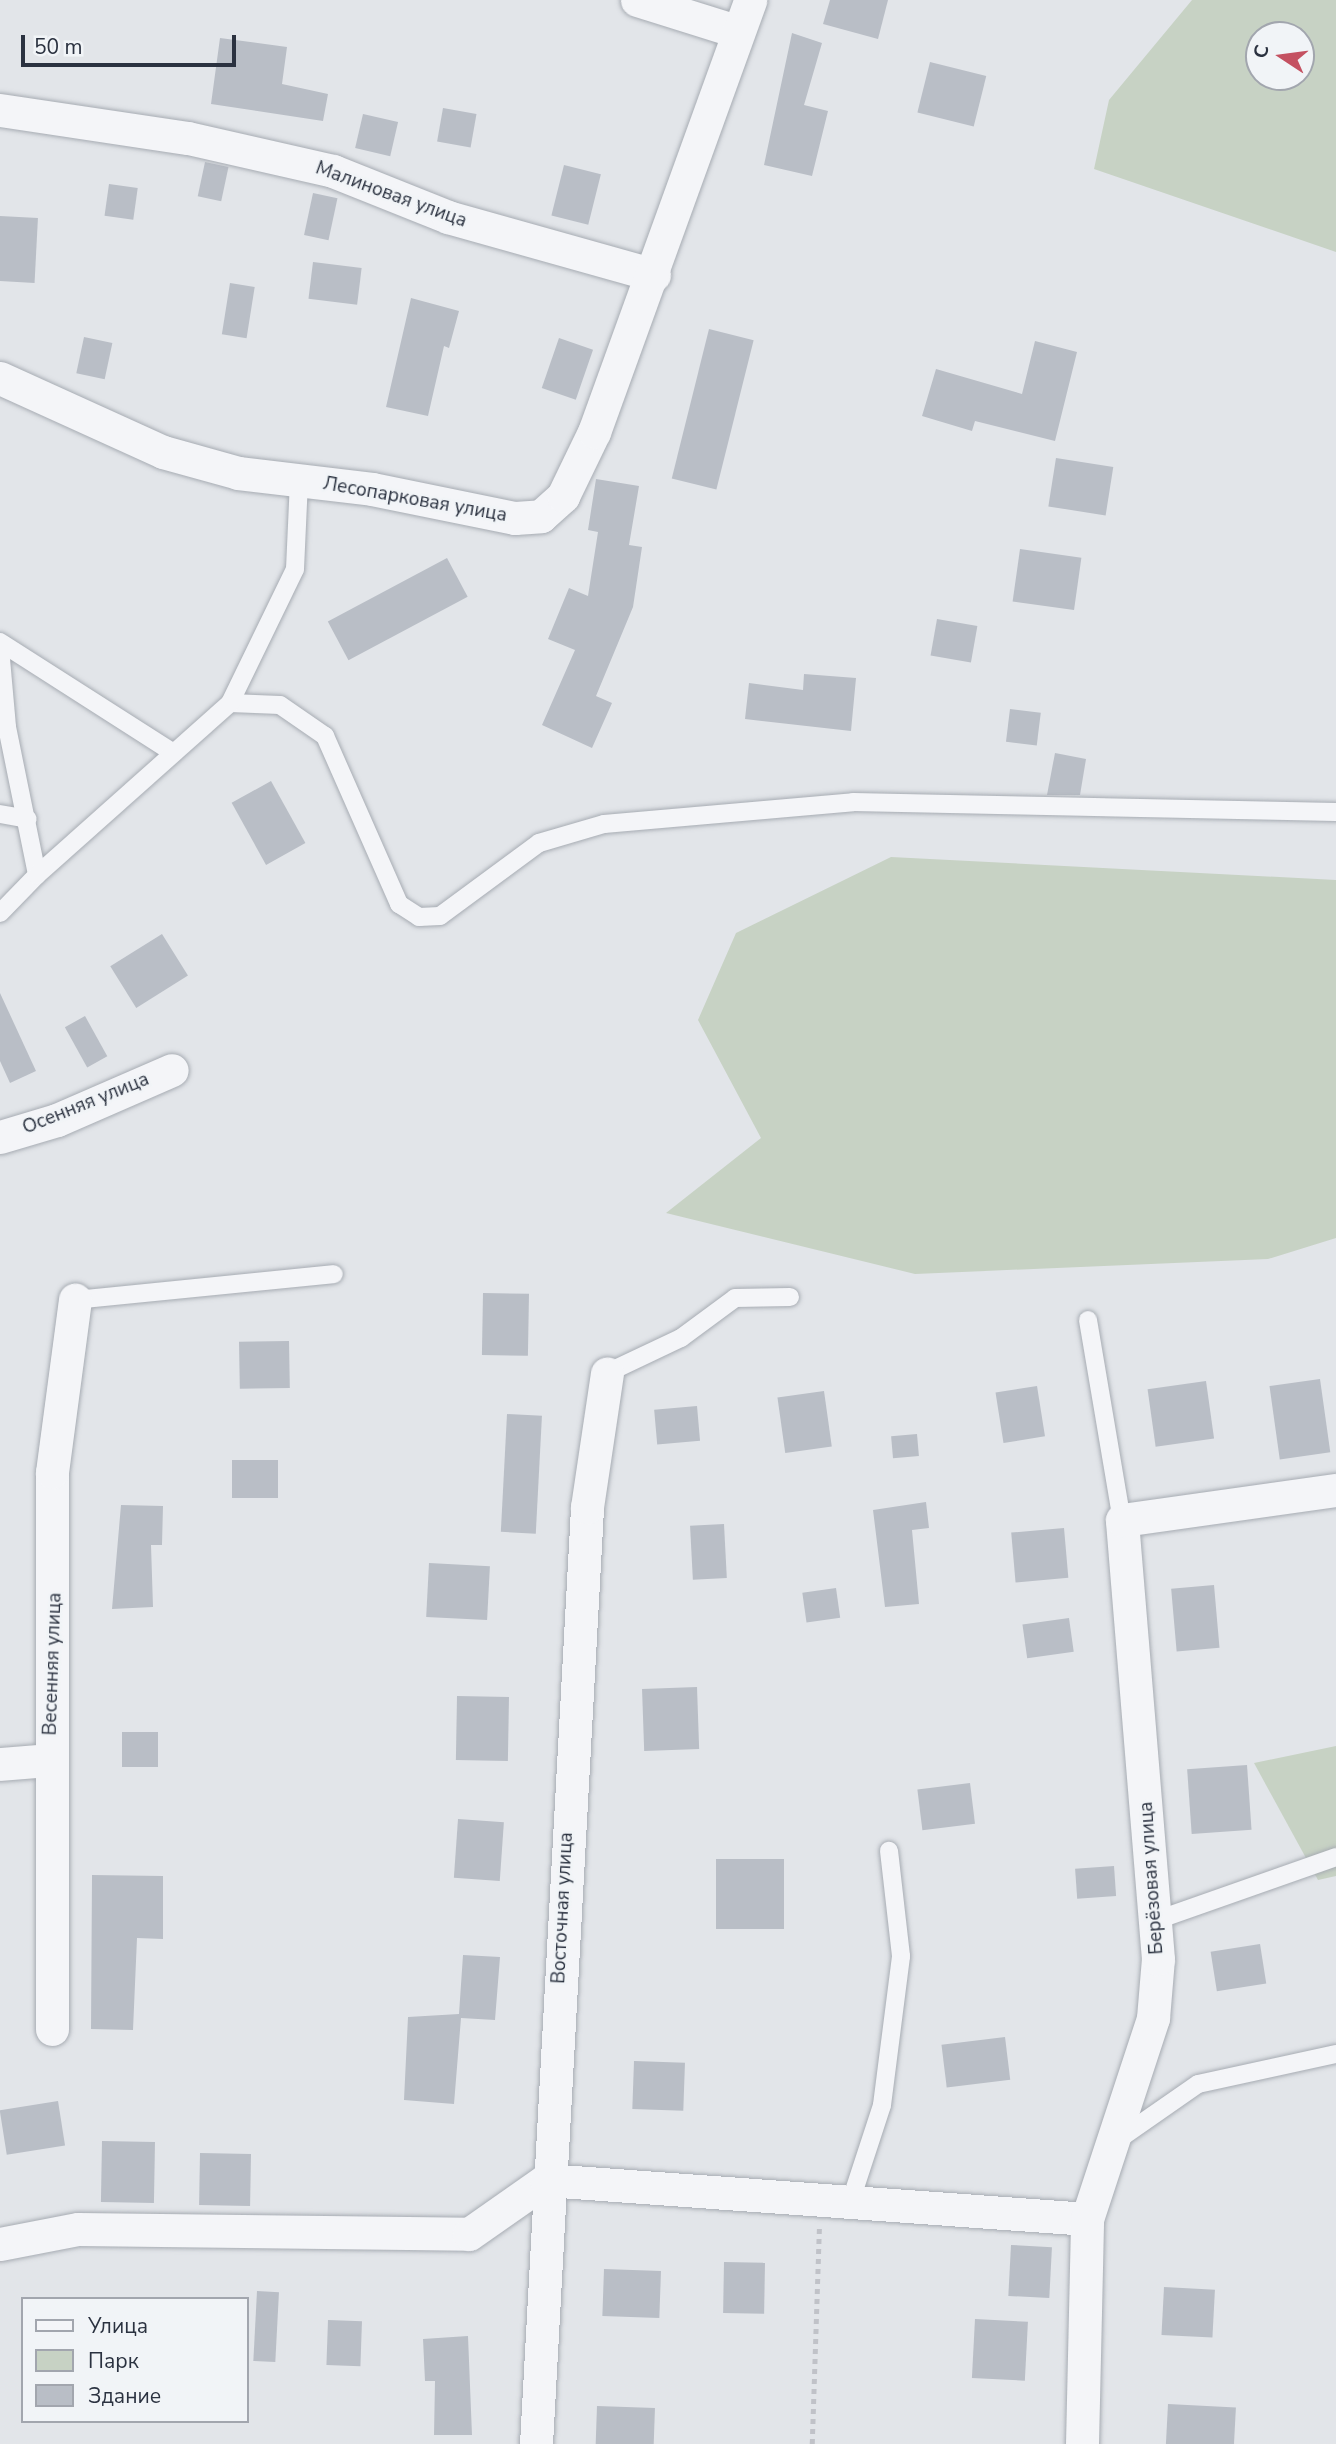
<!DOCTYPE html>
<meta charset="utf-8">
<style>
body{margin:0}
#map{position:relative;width:1336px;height:2444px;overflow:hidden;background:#e2e5e9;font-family:"Nunito Sans",sans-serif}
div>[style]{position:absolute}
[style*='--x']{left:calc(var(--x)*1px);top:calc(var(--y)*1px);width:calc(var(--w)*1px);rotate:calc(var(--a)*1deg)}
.green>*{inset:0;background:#c7d2c4}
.building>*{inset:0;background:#b9bec6;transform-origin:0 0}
.path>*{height:4.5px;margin-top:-2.25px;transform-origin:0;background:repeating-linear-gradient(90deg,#c0c2c8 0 5px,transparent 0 10px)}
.roads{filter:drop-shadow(0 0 2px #a7acb3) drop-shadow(0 0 2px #a7acb3)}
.lane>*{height:18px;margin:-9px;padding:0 9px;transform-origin:9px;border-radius:9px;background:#f4f5f8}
.street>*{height:33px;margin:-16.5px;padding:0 16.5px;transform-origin:16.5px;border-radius:16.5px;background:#f4f5f8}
span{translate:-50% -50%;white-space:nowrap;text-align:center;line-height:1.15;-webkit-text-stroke:5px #f1f4f7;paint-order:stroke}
.street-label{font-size:19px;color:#2b3240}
.legend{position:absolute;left:21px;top:2297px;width:228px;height:126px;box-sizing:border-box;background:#f1f4f7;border:2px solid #a2a6ae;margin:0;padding:9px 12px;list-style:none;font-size:21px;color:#2b3240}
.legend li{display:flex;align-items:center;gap:14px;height:35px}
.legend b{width:35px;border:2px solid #a2a6ae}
.north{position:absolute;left:1245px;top:21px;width:70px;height:70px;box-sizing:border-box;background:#f1f4f7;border:2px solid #a2a6ae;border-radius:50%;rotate:283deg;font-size:19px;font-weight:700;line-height:28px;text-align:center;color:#2b3240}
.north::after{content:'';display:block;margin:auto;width:24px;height:32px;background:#c45161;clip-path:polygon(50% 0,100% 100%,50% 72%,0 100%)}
.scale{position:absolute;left:21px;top:35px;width:215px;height:32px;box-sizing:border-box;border:4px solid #2b3240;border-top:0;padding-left:9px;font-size:21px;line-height:24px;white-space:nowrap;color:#2b3240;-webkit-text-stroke:5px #f1f4f7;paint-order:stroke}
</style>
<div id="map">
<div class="green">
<div style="clip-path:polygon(evenodd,1192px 0,1336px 0,1336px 252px,1094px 169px,1109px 100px,1192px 0,1259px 35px,1301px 35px,1301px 77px,1259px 77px,1259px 35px)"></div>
<div style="clip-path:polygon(891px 857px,1336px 880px,1336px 1238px,1268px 1259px,915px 1274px,666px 1213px,761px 1138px,698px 1020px,736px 933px)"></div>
<div style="clip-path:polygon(1336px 1746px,1336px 1876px,1318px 1880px,1254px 1763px)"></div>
</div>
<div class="building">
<div style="clip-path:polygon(830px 0,888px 0,878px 39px,823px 24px)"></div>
<div style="clip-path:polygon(792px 33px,822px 43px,804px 105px,828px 111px,812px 176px,764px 165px)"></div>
<div style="clip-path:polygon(220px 38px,287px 47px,282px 84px,328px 94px,323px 121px,211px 104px)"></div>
<div style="left:930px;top:62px;width:58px;height:52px;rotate:14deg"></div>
<div style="left:443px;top:108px;width:34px;height:34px;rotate:10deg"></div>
<div style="left:363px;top:114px;width:36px;height:35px;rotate:13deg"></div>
<div style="left:205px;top:162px;width:24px;height:35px;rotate:12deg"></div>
<div style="left:564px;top:165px;width:38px;height:52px;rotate:14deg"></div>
<div style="left:109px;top:184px;width:29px;height:32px;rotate:8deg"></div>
<div style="left:313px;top:193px;width:25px;height:43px;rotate:12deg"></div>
<div style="left:0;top:216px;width:38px;height:65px;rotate:3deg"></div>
<div style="left:313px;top:262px;width:49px;height:37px;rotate:7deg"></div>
<div style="left:230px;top:283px;width:25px;height:52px;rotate:9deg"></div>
<div style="clip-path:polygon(411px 298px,459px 311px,449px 348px,444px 346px,428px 416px,386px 407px)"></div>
<div style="left:709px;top:329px;width:46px;height:154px;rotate:14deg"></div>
<div style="left:84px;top:337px;width:29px;height:37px;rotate:12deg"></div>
<div style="left:559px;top:338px;width:36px;height:53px;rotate:19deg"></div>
<div style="clip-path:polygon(1035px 341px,1077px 352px,1055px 441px,975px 421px,972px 431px,922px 416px,936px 369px,1022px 394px)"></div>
<div style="left:1056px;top:458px;width:58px;height:49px;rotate:9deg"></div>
<div style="clip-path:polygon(596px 479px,639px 486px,629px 545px,642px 547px,633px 607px,596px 696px,612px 703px,592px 748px,542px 725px,575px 650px,548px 639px,569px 588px,588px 596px,598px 532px,588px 530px)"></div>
<div style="left:1020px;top:549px;width:62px;height:53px;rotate:8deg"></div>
<div style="left:447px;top:558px;width:44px;height:135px;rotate:62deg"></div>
<div style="left:937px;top:619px;width:41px;height:37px;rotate:10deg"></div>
<div style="clip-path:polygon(804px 674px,856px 678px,851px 731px,745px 719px,749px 683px,803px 690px)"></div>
<div style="left:1010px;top:709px;width:31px;height:33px;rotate:7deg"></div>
<div style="clip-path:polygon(1055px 753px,1086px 759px,1080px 795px,1047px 795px)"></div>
<div style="left:271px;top:781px;width:71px;height:45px;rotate:61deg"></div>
<div style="left:162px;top:934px;width:49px;height:61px;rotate:58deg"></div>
<div style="clip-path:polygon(0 993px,36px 1071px,10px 1083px,0 1061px)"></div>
<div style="left:85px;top:1016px;width:46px;height:23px;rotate:61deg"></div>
<div style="left:483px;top:1293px;width:46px;height:62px;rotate:1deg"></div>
<div style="left:289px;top:1341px;width:47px;height:50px;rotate:89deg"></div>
<div style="left:1320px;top:1379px;width:74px;height:51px;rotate:82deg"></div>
<div style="left:1206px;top:1381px;width:58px;height:59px;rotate:82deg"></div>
<div style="left:1037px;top:1386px;width:51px;height:42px;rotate:81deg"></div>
<div style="left:824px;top:1391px;width:56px;height:47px;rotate:82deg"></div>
<div style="left:697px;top:1406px;width:35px;height:43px;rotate:85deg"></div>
<div style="left:507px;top:1414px;width:35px;height:118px;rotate:3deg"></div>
<div style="left:917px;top:1434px;width:22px;height:26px;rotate:85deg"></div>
<div style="left:232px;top:1460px;width:46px;height:38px"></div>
<div style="clip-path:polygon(926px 1502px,929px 1528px,912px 1530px,919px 1604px,885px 1607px,873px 1510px)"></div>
<div style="clip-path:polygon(121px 1505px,163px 1506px,162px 1545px,151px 1545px,153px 1607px,112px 1609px)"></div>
<div style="left:724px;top:1524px;width:54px;height:34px;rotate:87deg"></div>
<div style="left:1064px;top:1528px;width:50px;height:53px;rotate:85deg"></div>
<div style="left:429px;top:1563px;width:61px;height:54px;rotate:3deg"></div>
<div style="left:1214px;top:1585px;width:63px;height:43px;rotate:85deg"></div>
<div style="left:836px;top:1588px;width:30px;height:34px;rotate:82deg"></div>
<div style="left:1069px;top:1618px;width:34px;height:47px;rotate:82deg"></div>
<div style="left:697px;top:1687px;width:62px;height:55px;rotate:88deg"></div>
<div style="left:457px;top:1696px;width:52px;height:64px;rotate:1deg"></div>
<div style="left:122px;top:1732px;width:36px;height:35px"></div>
<div style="left:1247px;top:1765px;width:65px;height:60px;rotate:86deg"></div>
<div style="left:970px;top:1783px;width:41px;height:53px;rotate:83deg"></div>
<div style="left:458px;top:1819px;width:46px;height:59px;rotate:4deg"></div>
<div style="left:716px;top:1859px;width:68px;height:70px"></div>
<div style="left:1114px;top:1866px;width:30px;height:39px;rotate:86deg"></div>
<div style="clip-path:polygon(92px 1875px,163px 1876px,163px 1939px,137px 1938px,133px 2030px,91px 2029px)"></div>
<div style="left:1260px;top:1944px;width:40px;height:50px;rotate:81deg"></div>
<div style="clip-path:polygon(463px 1955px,500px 1957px,495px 2020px,461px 2018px,454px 2104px,404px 2100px,408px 2017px,459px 2014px)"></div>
<div style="left:1005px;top:2037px;width:43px;height:64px;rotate:83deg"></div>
<div style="left:634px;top:2061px;width:51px;height:48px;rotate:2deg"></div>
<div style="left:58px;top:2101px;width:45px;height:59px;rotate:81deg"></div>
<div style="left:102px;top:2141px;width:53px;height:61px;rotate:1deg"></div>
<div style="left:200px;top:2153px;width:51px;height:52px;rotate:1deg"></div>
<div style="left:1011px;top:2245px;width:41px;height:51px;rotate:3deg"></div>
<div style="left:724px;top:2262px;width:41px;height:51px;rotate:1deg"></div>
<div style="left:604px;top:2269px;width:57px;height:47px;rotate:2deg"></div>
<div style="left:1164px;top:2287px;width:51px;height:48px;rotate:3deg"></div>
<div style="left:257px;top:2291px;width:22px;height:70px;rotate:3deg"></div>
<div style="left:975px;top:2319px;width:53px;height:59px;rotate:3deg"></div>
<div style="left:328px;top:2320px;width:34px;height:45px;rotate:2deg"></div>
<div style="clip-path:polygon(468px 2336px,472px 2435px,434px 2435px,435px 2381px,425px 2381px,423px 2339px)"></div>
<div style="left:1168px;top:2404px;width:68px;height:40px;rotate:3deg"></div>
<div style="left:597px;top:2406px;width:58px;height:38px;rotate:2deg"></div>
</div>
<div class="path">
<div style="--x:812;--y:2444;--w:216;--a:-88.1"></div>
</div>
<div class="roads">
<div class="lane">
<div style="--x:0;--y:642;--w:204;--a:32.6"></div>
<div style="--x:0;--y:648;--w:79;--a:84.9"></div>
<div style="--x:7;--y:727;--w:151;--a:78.5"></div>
<div style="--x:37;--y:875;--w:53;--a:134.2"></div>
<div style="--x:230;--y:703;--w:50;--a:2.3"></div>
<div style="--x:280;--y:705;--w:55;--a:34.6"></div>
<div style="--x:325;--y:736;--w:184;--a:66.2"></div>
<div style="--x:399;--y:904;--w:24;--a:33"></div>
<div style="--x:419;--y:917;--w:21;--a:-3"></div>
<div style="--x:440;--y:916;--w:123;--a:-36.4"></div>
<div style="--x:539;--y:843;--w:68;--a:-16.3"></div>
<div style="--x:604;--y:824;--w:250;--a:-5"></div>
<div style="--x:853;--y:802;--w:483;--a:1.2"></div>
<div style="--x:0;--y:814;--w:28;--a:10"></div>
<div style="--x:37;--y:875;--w:259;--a:-41.7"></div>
<div style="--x:230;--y:703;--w:149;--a:-64.1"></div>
<div style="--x:295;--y:569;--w:88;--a:-87.4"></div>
<div style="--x:75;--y:1300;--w:260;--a:-5.7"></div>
<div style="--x:1088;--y:1320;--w:203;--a:80.4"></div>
<div style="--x:607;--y:1373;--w:82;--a:-25.3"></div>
<div style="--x:681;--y:1338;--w:67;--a:-36.5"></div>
<div style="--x:735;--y:1298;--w:55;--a:-1"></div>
<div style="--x:1157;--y:1920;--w:190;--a:-19.4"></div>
<div style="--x:1116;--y:2141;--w:100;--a:-34.8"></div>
<div style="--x:1198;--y:2084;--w:141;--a:-12.3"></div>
<div style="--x:851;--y:2200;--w:100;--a:-71.9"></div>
<div style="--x:882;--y:2105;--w:150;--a:-82.7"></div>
<div style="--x:901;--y:1956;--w:106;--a:-96.5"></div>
</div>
<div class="street">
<div style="--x:637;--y:0;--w:104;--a:17.4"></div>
<div style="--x:0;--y:110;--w:190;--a:8.5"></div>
<div style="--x:188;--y:138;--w:149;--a:12.8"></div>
<div style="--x:333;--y:171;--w:124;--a:21.8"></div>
<div style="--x:448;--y:217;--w:214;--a:15.7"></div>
<div style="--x:0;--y:378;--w:179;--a:24.4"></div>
<div style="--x:163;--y:452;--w:78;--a:15.6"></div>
<div style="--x:238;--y:473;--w:135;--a:6.8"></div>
<div style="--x:372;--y:489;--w:146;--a:11.5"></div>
<div style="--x:515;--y:518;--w:26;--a:-4"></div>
<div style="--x:541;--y:516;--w:30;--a:-42"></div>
<div style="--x:563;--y:496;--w:71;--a:-64.2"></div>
<div style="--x:594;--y:432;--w:459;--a:-70.1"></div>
<div style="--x:0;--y:1137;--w:59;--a:-16.6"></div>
<div style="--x:57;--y:1120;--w:125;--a:-23.5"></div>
<div style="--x:0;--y:1764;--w:50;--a:-4.6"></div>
<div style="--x:52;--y:2029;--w:557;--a:-90"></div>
<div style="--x:52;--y:1472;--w:174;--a:-82.4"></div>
<div style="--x:0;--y:2244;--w:79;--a:-10.9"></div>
<div style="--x:78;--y:2229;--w:391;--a:0.7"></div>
<div style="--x:469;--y:2234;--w:94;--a:-35"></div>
<div style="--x:546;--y:2180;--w:542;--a:4.12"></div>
<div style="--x:536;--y:2444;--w:938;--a:-86.88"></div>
<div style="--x:587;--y:1507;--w:135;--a:-81.5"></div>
<div style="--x:1082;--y:2444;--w:225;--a:-88.7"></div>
<div style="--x:1087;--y:2219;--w:212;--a:-71.8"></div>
<div style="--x:1153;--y:2018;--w:59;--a:-85.2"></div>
<div style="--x:1158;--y:1959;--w:440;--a:-94.7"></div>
<div style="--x:1122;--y:1520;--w:216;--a:-8"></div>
</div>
</div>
<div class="street-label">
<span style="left:391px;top:195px;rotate:20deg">Малиновая улица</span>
<span style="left:415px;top:500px;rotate:10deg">Лесопарковая улица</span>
<span style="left:86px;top:1104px;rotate:-22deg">Осенняя улица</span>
<span style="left:53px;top:1664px;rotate:-88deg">Весенняя улица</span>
<span style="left:1152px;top:1878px;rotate:-94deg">Берёзовая улица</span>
<span style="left:563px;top:1908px;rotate:-87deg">Восточная улица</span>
</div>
<ul class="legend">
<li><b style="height:9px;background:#f4f5f8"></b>Улица</li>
<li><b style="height:19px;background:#c7d2c4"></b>Парк</li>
<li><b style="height:19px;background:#b9bec6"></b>Здание</li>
</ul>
<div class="north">С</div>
<div class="scale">50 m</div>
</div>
